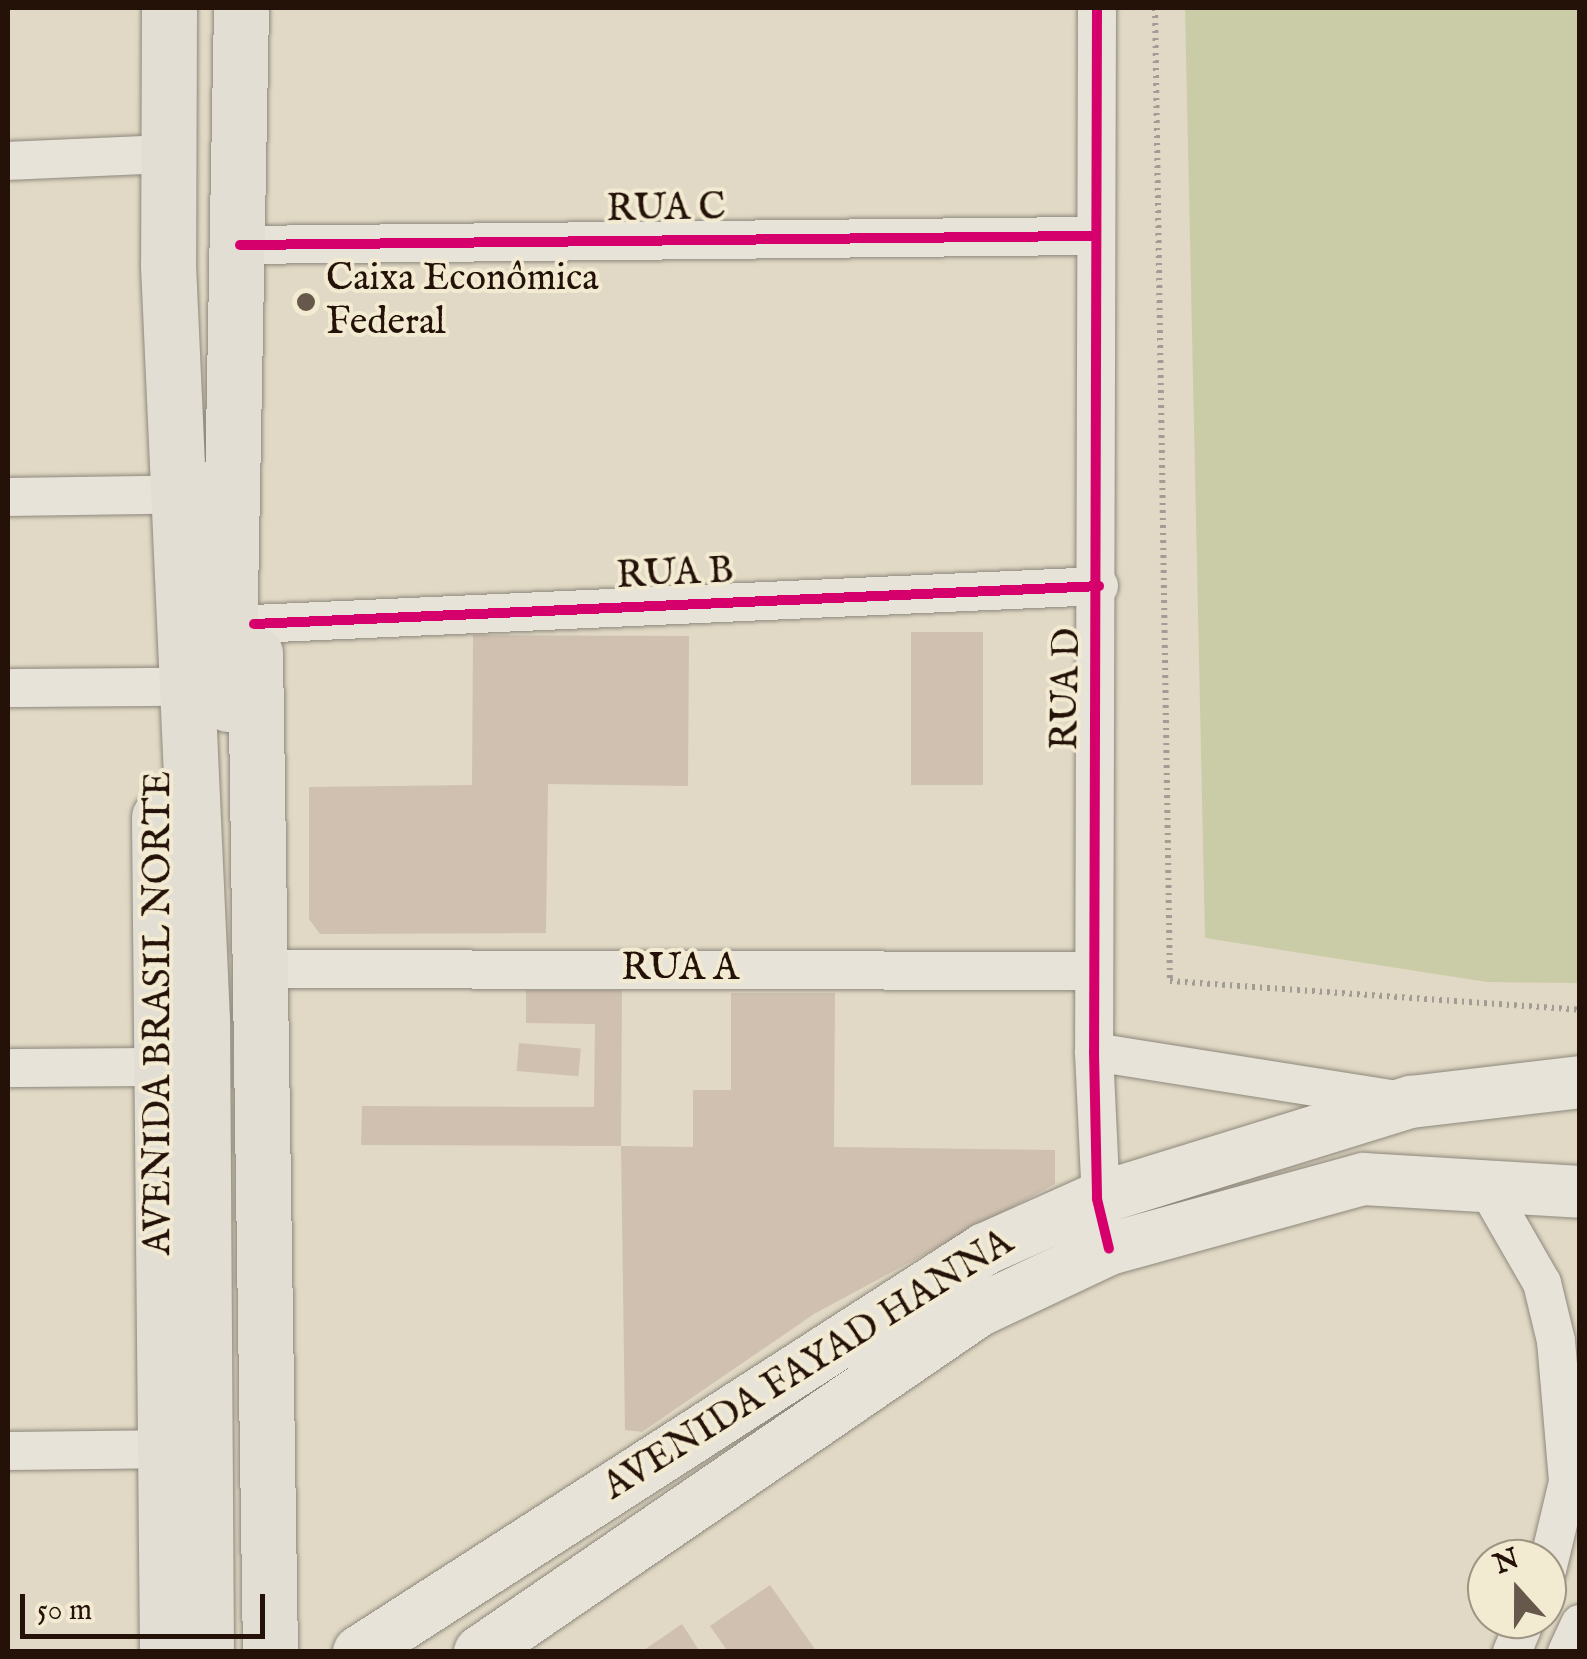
<!DOCTYPE html>
<meta charset="utf-8">
<style>
body{margin:0}
#map{position:relative;width:1587px;height:1659px;overflow:hidden;background:#e1d9c5;font-family:"IM FELL English",serif}
div>[style]{position:absolute}
[style*='--x']{left:calc(var(--x)*1px);top:calc(var(--y)*1px);width:calc(var(--w)*1px);rotate:calc(var(--a)*1deg)}
.green>*{inset:0;background:#cacca7}
.building>*{inset:0;background:#cfc0b0;transform-origin:0 0}
.path>*{height:6px;margin-top:-3px;transform-origin:0;background:repeating-linear-gradient(90deg,#a19d95 0 2.5px,transparent 0 7.5px)}
.roads{filter:drop-shadow(0 0 2px #8e887c) drop-shadow(0 0 2px #8e887c)}
.minor>*{height:38px;margin:-19px;padding:0 19px;transform-origin:19px;border-radius:19px;background:#e7e3d9}
.secondary>*{height:52px;margin:-26px;padding:0 26px;transform-origin:26px;border-radius:26px;background:#e7e3d9}
.primary>*{height:55px;margin:-27.5px;padding:0 27.5px;transform-origin:27.5px;border-radius:27.5px;background:#e3ded3}
.cycleway>*{height:10px;margin:-5px;padding:0 5px;transform-origin:5px;border-radius:5px;background:#d6006c}
.dots>*{width:28px;height:28px;translate:-50% -50%;box-sizing:border-box;border:5px solid #f3ead2;border-radius:50%}
span{translate:-50% -50%;white-space:nowrap;text-align:center;line-height:1.15;-webkit-text-stroke:8px #f3ead2;paint-order:stroke}
.street-label{font-size:38px;color:#241209}
.poi-label{font-size:38px;color:#241209}
.left{translate:0 -50%;text-align:left}
.frame{position:absolute;inset:0;border:10px solid #241209;pointer-events:none}
.north{position:absolute;left:1467px;top:1539px;width:100px;height:100px;box-sizing:border-box;background:#f3ead2;border:2px solid #a09482;border-radius:50%;rotate:339deg;font-size:28px;font-weight:700;line-height:40px;text-align:center;color:#241209}
.north::after{content:'';display:block;margin:auto;width:35px;height:45px;background:#66584b;clip-path:polygon(50% 0,100% 100%,50% 72%,0 100%)}
.scale{position:absolute;left:20px;top:1594px;width:245px;height:45px;box-sizing:border-box;border:5px solid #241209;border-top:0;padding-left:12px;font-size:30px;line-height:35px;white-space:nowrap;color:#241209;-webkit-text-stroke:8px #f3ead2;paint-order:stroke}
</style>
<div id="map">
<div class="green">
<div style="clip-path:polygon(1185px 8px,1579px 8px,1579px 983px,1487px 982px,1205px 938px)"></div>
</div>
<div class="building">
<div style="left:911px;top:632px;width:72px;height:153px"></div>
<div style="clip-path:polygon(473px 635px,689px 636px,688px 786px,548px 784px,546px 933px,320px 934px,309px 919px,309px 787px,472px 785px)"></div>
<div style="clip-path:polygon(526px 990px,622px 990px,621px 1146px,361px 1145px,362px 1106px,594px 1107px,595px 1024px,526px 1023px)"></div>
<div style="clip-path:polygon(731px 993px,835px 993px,834px 1147px,1055px 1150px,1055px 1184px,814px 1314px,642px 1432px,625px 1430px,621px 1146px,693px 1147px,693px 1090px,731px 1090px)"></div>
<div style="left:519px;top:1043px;width:62px;height:28px;rotate:5deg"></div>
<div style="clip-path:polygon(770px 1585px,817px 1652px,728px 1652px,710px 1626px)"></div>
<div style="clip-path:polygon(682px 1624px,700px 1652px,641px 1652px)"></div>
</div>
<div class="path">
<div style="--x:1155;--y:8;--w:973;--a:89.12"></div>
<div style="--x:1170;--y:981;--w:411;--a:4"></div>
</div>
<div class="roads">
<div class="minor">
<div style="--x:1097;--y:8;--w:1044;--a:90.16"></div>
<div style="--x:1094;--y:1052;--w:171;--a:87.3"></div>
<div style="--x:8;--y:161;--w:163;--a:-2.5"></div>
<div style="--x:240;--y:245;--w:852;--a:-0.61"></div>
<div style="--x:8;--y:497;--w:152;--a:-0.8"></div>
<div style="--x:254;--y:624;--w:846;--a:-2.57"></div>
<div style="--x:8;--y:688;--w:151;--a:-0.4"></div>
<div style="--x:265;--y:969;--w:829;--a:0.14"></div>
<div style="--x:1094;--y:1052;--w:313;--a:9"></div>
<div style="--x:8;--y:1068;--w:152;--a:-0.4"></div>
<div style="--x:1489;--y:1191;--w:106;--a:60.1"></div>
<div style="--x:1542;--y:1283;--w:60;--a:76.4"></div>
<div style="--x:1556;--y:1341;--w:142;--a:85.1"></div>
<div style="--x:1568;--y:1482;--w:90;--a:103.4"></div>
<div style="--x:8;--y:1451;--w:153;--a:-0.7"></div>
<div style="--x:1512;--y:1652;--w:36;--a:-67"></div>
<div style="--x:1567;--y:1652;--w:31;--a:-65"></div>
</div>
<div class="secondary">
<div style="--x:359;--y:1652;--w:745;--a:-32.77"></div>
<div style="--x:985;--y:1249;--w:123;--a:-24.1"></div>
<div style="--x:1097;--y:1199;--w:329;--a:-17.2"></div>
<div style="--x:1411;--y:1102;--w:170;--a:-6.7"></div>
<div style="--x:480;--y:1652;--w:604;--a:-34.4"></div>
<div style="--x:978;--y:1311;--w:145;--a:-25.3"></div>
<div style="--x:1109;--y:1249;--w:264;--a:-15.4"></div>
<div style="--x:1364;--y:1179;--w:216;--a:3.4"></div>
</div>
<div class="primary">
<div style="--x:169;--y:8;--w:257;--a:90.2"></div>
<div style="--x:168;--y:265;--w:755;--a:87.42"></div>
<div style="--x:202;--y:1019;--w:633;--a:89.64"></div>
<div style="--x:255;--y:653;--w:999;--a:89.14"></div>
<div style="--x:228;--y:704;--w:696;--a:-88.93"></div>
<div style="--x:159;--y:817;--w:835;--a:89.45"></div>
</div>
</div>
<div class="cycleway">
<div style="--x:1097;--y:8;--w:1044;--a:90.16"></div>
<div style="--x:1094;--y:1052;--w:147;--a:88.8"></div>
<div style="--x:1097;--y:1199;--w:51;--a:76.5"></div>
<div style="--x:240;--y:245;--w:852;--a:-0.61"></div>
<div style="--x:254;--y:624;--w:846;--a:-2.57"></div>
</div>
<div class="dots">
<div style="left:306px;top:302px;background:#66584b"></div>
</div>
<div class="street-label">
<span style="left:666px;top:210px;rotate:-1deg">RUA C</span>
<span style="left:675px;top:575px;rotate:-3deg">RUA B</span>
<span style="left:1068px;top:689px;rotate:-89deg">RUA D</span>
<span style="left:680px;top:970px">RUA A</span>
<span style="left:160px;top:1013px;rotate:-90deg">AVENIDA BRASIL NORTE</span>
<span style="left:809px;top:1366px;rotate:-32deg">AVENIDA FAYAD HANNA</span>
</div>
<div class="poi-label">
<span class="left" style="left:326px;top:302px">Caixa Econômica<br>Federal</span>
</div>
<div class="frame"></div>
<div class="north">N</div>
<div class="scale">50 m</div>
</div>
